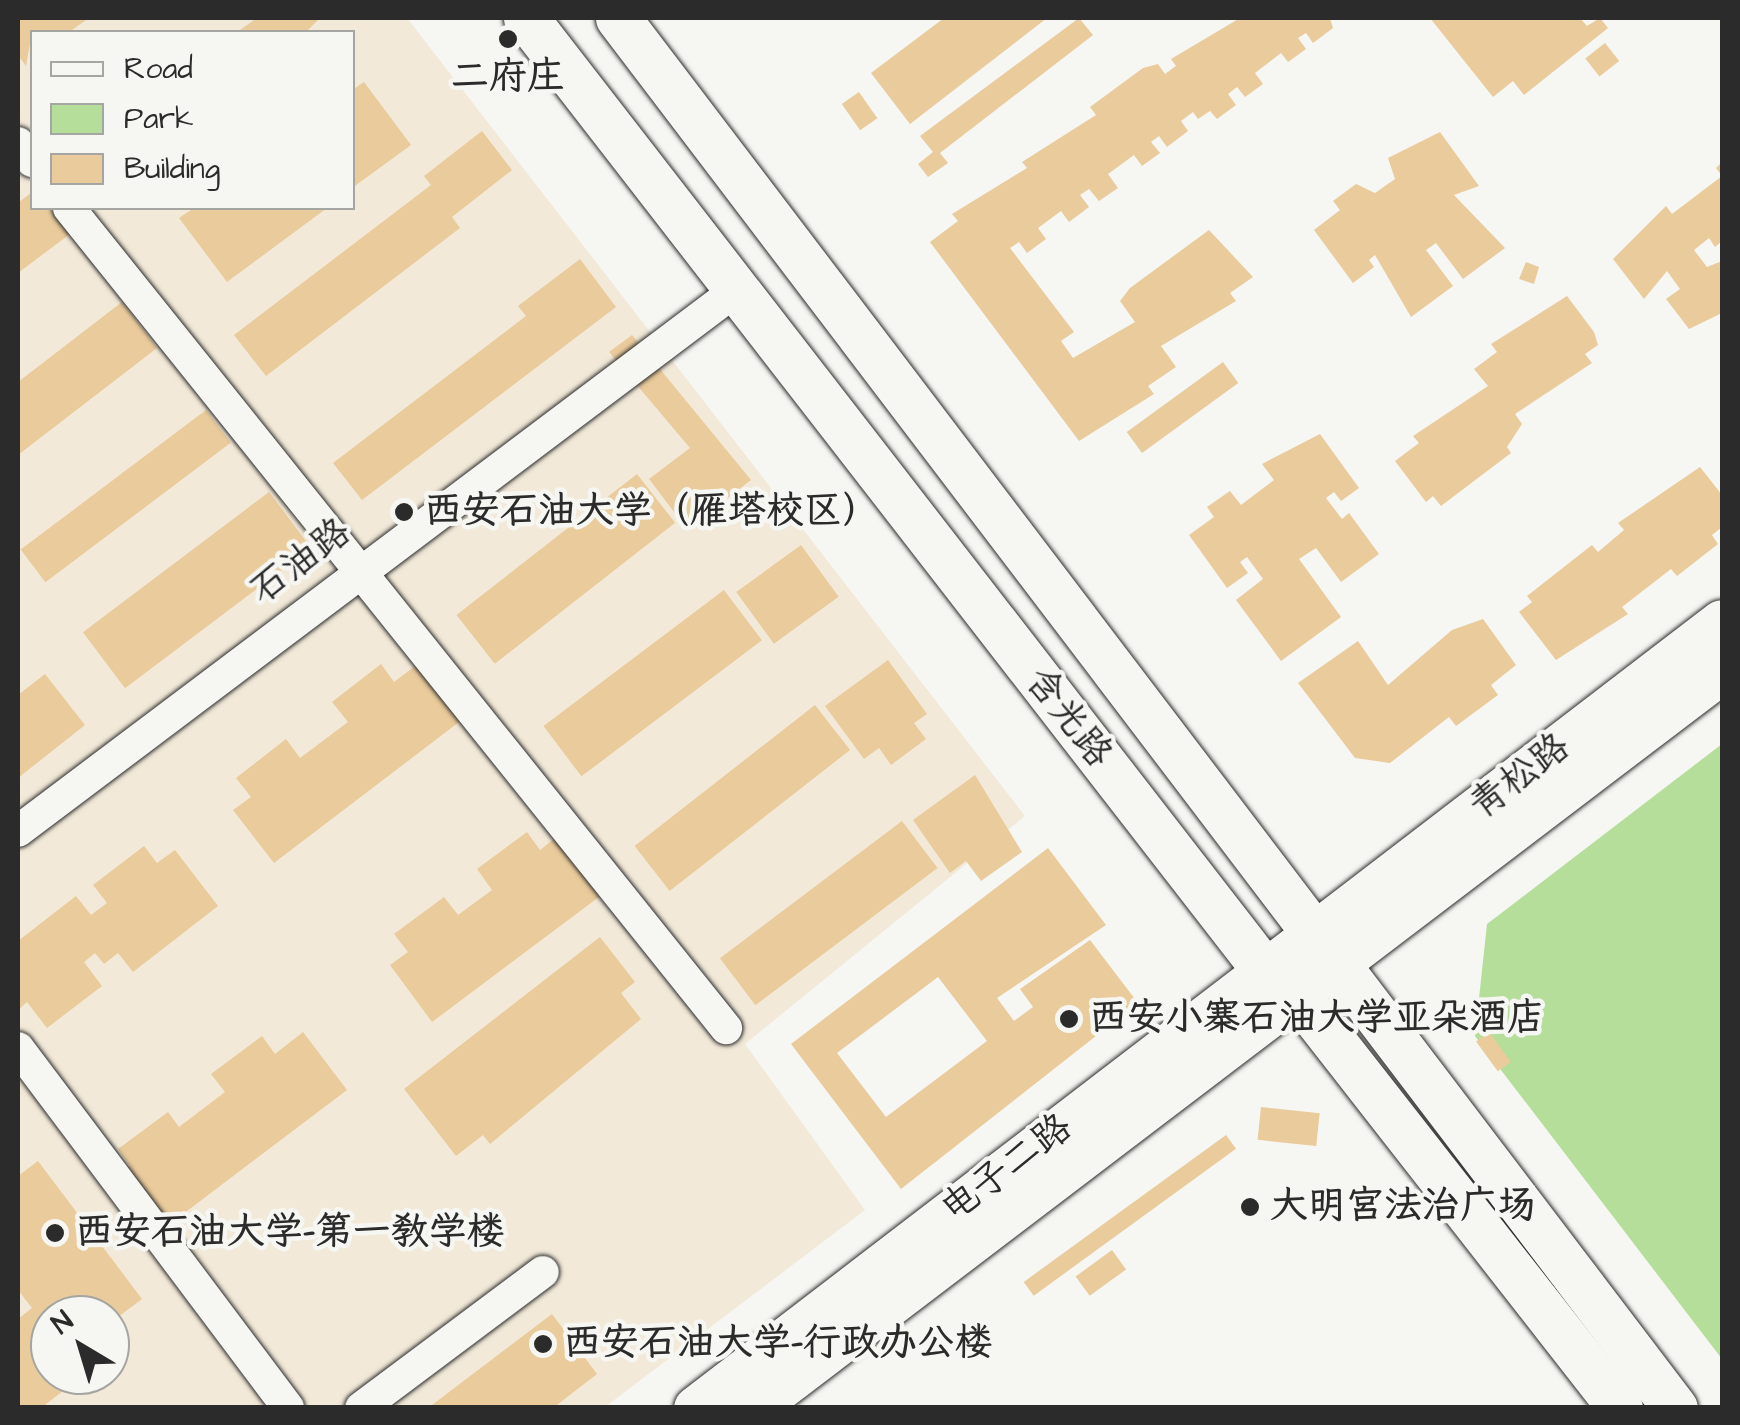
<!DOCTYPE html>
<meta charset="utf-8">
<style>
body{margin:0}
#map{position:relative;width:1740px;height:1425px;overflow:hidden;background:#f6f6f2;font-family:"Architects Daughter","LXGW WenKai TC",sans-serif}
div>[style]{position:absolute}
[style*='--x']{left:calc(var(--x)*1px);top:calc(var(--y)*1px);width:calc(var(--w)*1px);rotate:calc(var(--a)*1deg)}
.built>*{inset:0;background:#f2e9d8}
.green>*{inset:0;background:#b4de9a}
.building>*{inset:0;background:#eacb9c;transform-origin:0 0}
.roads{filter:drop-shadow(0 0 2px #2b2b2b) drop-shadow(0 0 2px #2b2b2b)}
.street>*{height:32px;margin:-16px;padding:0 16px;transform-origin:16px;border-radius:16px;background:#f6f6f2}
.secondary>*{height:45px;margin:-22.5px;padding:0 22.5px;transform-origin:22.5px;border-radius:22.5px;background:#f6f6f2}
.dots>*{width:28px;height:28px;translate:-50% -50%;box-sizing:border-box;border:5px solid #f6f6f2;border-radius:50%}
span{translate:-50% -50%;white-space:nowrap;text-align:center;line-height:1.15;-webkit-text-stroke:9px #f6f6f2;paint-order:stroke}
.poi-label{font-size:38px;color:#2b2b2b;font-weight:700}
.left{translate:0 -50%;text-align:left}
.street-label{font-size:38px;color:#2b2b2b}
.frame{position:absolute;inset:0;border:20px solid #2b2b2b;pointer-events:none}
.legend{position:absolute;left:30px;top:30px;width:325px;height:180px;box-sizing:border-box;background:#f6f6f2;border:2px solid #a5a5a2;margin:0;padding:12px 18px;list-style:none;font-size:30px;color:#2b2b2b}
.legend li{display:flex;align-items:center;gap:20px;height:50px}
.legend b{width:50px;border:2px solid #a5a5a2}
.north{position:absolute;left:30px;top:1295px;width:100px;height:100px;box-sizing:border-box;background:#f6f6f2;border:2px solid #a5a5a2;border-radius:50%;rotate:322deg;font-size:28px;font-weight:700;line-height:40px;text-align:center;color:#2b2b2b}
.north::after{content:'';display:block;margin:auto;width:35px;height:45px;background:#2b2b2b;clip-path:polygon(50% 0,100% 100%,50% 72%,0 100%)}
</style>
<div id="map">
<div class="built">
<div style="clip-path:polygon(evenodd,18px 18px,407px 18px,1025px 816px,745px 1044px,865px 1210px,605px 1407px,18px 1407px,18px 18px,32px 32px,352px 32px,352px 208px,32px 208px,32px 32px,18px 18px,50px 1315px,110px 1315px,110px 1375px,50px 1375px,50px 1315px)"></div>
</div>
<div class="green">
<div style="clip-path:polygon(1722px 744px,1722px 1359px,1475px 1036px,1487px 924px)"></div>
</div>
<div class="building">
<div style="clip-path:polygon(18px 18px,89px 18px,69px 32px,32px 32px,26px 66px,18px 55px)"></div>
<div style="clip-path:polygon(257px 18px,320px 18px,306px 32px,237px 32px)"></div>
<div style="clip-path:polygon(944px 18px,1047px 18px,910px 124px,871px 73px)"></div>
<div style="clip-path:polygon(1079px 18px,1093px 35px,940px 153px,948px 163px,928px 177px,918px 164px,933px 152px,920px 136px)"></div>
<div style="clip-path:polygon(1240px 18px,1330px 18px,1333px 28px,1313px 43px,1306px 33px,1298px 38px,1306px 49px,1288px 62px,1281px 53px,1255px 73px,1263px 84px,1245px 97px,1237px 87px,1228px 94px,1236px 105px,1217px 119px,1210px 111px,1198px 119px,1193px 112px,1181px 121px,1188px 131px,1167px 147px,1159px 136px,1151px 142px,1160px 153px,1142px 166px,1134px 155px,1108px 174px,1118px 188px,1099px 201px,1089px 189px,1080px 195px,1089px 207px,1069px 222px,1061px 211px,1038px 228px,1046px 239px,1027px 253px,1019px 242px,1010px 248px,1074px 332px,1061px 341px,1073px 358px,1135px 322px,1120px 301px,1130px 288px,1209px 230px,1253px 277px,1230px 293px,1236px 301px,1161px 346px,1176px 367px,1148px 386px,1154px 394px,1079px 441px,930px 242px,958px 221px,952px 214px,1027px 168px,1022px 162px,1096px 115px,1090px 107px,1143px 68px,1158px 64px,1165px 74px,1176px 66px,1171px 59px)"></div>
<div style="clip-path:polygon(1430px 18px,1580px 18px,1587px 26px,1600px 18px,1608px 28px,1524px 95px,1513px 81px,1493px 97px)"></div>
<div style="left:1605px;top:43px;width:23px;height:25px;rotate:52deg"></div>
<div style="clip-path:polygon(364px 82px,411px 145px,352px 188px,352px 90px)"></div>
<div style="left:859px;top:92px;width:32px;height:21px;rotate:55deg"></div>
<div style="clip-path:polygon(482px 131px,512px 170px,452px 217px,460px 228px,266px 376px,234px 335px,431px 185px,424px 176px)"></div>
<div style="clip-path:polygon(1440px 132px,1479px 186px,1454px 195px,1505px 248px,1463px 279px,1436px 243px,1426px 250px,1453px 286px,1411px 317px,1375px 255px,1369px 260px,1374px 267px,1353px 283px,1314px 230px,1340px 210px,1333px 201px,1356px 184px,1375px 193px,1395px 179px,1388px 158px)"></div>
<div style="clip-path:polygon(1722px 162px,1722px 241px,1715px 247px,1709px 238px,1694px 250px,1707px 267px,1722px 261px,1722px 313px,1689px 329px,1666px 299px,1680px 289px,1667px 271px,1644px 299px,1613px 259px,1666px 206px,1672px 214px,1722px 176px,1716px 168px)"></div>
<div style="clip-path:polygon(32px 192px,32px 208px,50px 208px,70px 234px,18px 273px,18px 203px)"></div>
<div style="clip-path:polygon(194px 208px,327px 208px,227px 282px,179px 218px)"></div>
<div style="clip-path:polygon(580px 259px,616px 307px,362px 500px,333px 463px,526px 316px,518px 306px)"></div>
<div style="clip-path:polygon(1526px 262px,1539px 267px,1534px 284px,1519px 279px)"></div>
<div style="clip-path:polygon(1567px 296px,1594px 332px,1598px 345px,1585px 354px,1592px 363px,1515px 414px,1522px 424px,1507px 447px,1511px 453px,1441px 506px,1433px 496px,1426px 502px,1395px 461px,1419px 443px,1413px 436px,1488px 386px,1474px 369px,1497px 352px,1491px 344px)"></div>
<div style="clip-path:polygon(122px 302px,157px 348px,18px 455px,18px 382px)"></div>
<div style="clip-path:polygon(632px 335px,751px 480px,687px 529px,649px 479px,690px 448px,609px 352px)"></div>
<div style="left:1223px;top:362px;width:26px;height:119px;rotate:54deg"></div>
<div style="left:206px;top:410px;width:41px;height:232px;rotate:53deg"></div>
<div style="clip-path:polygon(1320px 434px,1359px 488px,1341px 501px,1334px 492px,1326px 498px,1342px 519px,1349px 513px,1379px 554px,1341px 582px,1316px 548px,1299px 559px,1341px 617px,1281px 661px,1236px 600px,1263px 579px,1247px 557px,1240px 562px,1248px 573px,1227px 588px,1189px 535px,1214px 517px,1207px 507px,1230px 491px,1241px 505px,1274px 480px,1262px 464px)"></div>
<div style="clip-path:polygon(1700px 467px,1722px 495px,1722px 527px,1712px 535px,1718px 544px,1677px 576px,1671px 569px,1622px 607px,1628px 614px,1556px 660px,1519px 612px,1532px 602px,1527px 596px,1592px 545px,1598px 552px,1624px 530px,1618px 523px)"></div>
<div style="left:637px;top:474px;width:62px;height:229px;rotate:52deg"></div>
<div style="left:269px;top:492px;width:70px;height:233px;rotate:53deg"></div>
<div style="left:801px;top:545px;width:64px;height:80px;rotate:54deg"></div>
<div style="left:724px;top:590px;width:63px;height:226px;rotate:53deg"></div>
<div style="clip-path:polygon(1483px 619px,1516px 665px,1491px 685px,1498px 695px,1456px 726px,1449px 717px,1390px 763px,1355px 758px,1298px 683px,1358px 641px,1388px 685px,1452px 630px)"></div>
<div style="clip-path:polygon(423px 660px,467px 716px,274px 863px,233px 810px,251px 797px,236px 778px,286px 739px,300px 758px,348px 722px,332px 702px,381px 664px,394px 682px)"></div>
<div style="clip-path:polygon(888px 660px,927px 714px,914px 723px,926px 739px,891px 765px,879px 748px,864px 759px,825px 706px)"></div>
<div style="clip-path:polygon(45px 674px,85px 725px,18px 778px,18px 695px)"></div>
<div style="left:815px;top:705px;width:57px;height:229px;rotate:52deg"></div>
<div style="clip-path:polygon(975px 775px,1022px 852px,981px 881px,966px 861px,950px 873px,913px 820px)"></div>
<div style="left:902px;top:821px;width:59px;height:228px;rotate:53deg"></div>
<div style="clip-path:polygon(527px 832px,540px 850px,559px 835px,603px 894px,432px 1022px,390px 965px,408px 952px,394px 934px,444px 897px,458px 915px,492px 890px,477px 869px)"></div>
<div style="clip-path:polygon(144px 846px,157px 863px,175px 850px,218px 906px,133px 972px,118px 953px,104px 964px,95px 953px,84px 962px,102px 986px,47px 1028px,27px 1002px,18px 1010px,18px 941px,76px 896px,91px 915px,107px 903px,93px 885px)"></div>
<div style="clip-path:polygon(evenodd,1048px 848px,1106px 925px,997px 998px,1014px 1021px,1033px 1007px,1020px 989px,1090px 940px,1138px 1003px,901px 1189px,791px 1044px,1048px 848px,938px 977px,987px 1041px,886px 1117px,837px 1053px,938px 977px)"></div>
<div style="clip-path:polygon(600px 937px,635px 982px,621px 993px,641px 1019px,490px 1144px,483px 1135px,456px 1156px,404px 1089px)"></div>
<div style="clip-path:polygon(303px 1032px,347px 1090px,154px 1236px,112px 1179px,130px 1166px,118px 1149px,168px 1112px,179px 1127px,225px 1092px,211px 1074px,262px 1036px,275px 1054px)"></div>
<div style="left:1489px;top:1032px;width:37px;height:16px;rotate:54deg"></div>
<div style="left:1261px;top:1107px;width:59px;height:33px;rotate:6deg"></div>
<div style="left:1226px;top:1135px;width:17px;height:250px;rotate:54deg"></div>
<div style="clip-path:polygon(38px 1161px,142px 1299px,110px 1323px,110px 1315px,50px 1315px,50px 1375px,68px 1387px,41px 1408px,18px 1408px,18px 1319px,32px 1308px,18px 1290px,18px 1176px)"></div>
<div style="left:1112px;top:1250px;width:24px;height:45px;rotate:54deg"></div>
<div style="clip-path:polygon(552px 1314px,597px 1374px,553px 1408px,428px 1408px)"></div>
</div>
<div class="roads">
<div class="street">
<div style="--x:18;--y:143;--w:23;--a:52"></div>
<div style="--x:69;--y:208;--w:1051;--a:51.3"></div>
<div style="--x:18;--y:831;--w:898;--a:-36.98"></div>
<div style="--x:18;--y:1048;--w:450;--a:53.1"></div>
<div style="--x:361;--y:1408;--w:227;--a:-36.8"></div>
</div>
<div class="secondary">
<div style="--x:526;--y:18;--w:1206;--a:52.21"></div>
<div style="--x:1265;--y:971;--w:37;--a:35"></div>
<div style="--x:1295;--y:992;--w:528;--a:52"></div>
<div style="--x:618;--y:18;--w:1746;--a:52.75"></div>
<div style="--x:696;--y:1408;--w:1292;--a:-37.46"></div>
<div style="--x:752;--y:1408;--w:1219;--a:-37.26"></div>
</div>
</div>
<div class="dots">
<div style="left:508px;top:39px;background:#2b2b2b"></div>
<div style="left:404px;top:512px;background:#2b2b2b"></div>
<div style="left:1069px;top:1019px;background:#2b2b2b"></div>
<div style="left:1250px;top:1207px;background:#2b2b2b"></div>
<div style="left:55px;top:1233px;background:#2b2b2b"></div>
<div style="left:543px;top:1344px;background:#2b2b2b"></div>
</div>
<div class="poi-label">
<span style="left:508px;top:78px">二府庄</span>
<span class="left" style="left:424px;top:512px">西安石油大学（雁塔校区）</span>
<span class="left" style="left:1089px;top:1019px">西安小寨石油大学亚朵酒店</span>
<span class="left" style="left:1270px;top:1207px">大明宫法治广场</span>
<span class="left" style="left:75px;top:1233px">西安石油大学-第一教学楼</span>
<span class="left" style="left:563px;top:1344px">西安石油大学-行政办公楼</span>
</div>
<div class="street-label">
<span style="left:301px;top:562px;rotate:-37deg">石油路</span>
<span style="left:1068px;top:718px;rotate:52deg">含光路</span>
<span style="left:1520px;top:777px;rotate:-37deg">青松路</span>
<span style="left:1007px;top:1169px;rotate:-37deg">电子二路</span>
</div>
<div class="frame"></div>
<ul class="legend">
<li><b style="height:12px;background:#f6f6f2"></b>Road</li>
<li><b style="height:28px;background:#b4de9a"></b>Park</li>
<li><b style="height:28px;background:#eacb9c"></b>Building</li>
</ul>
<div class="north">N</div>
</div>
